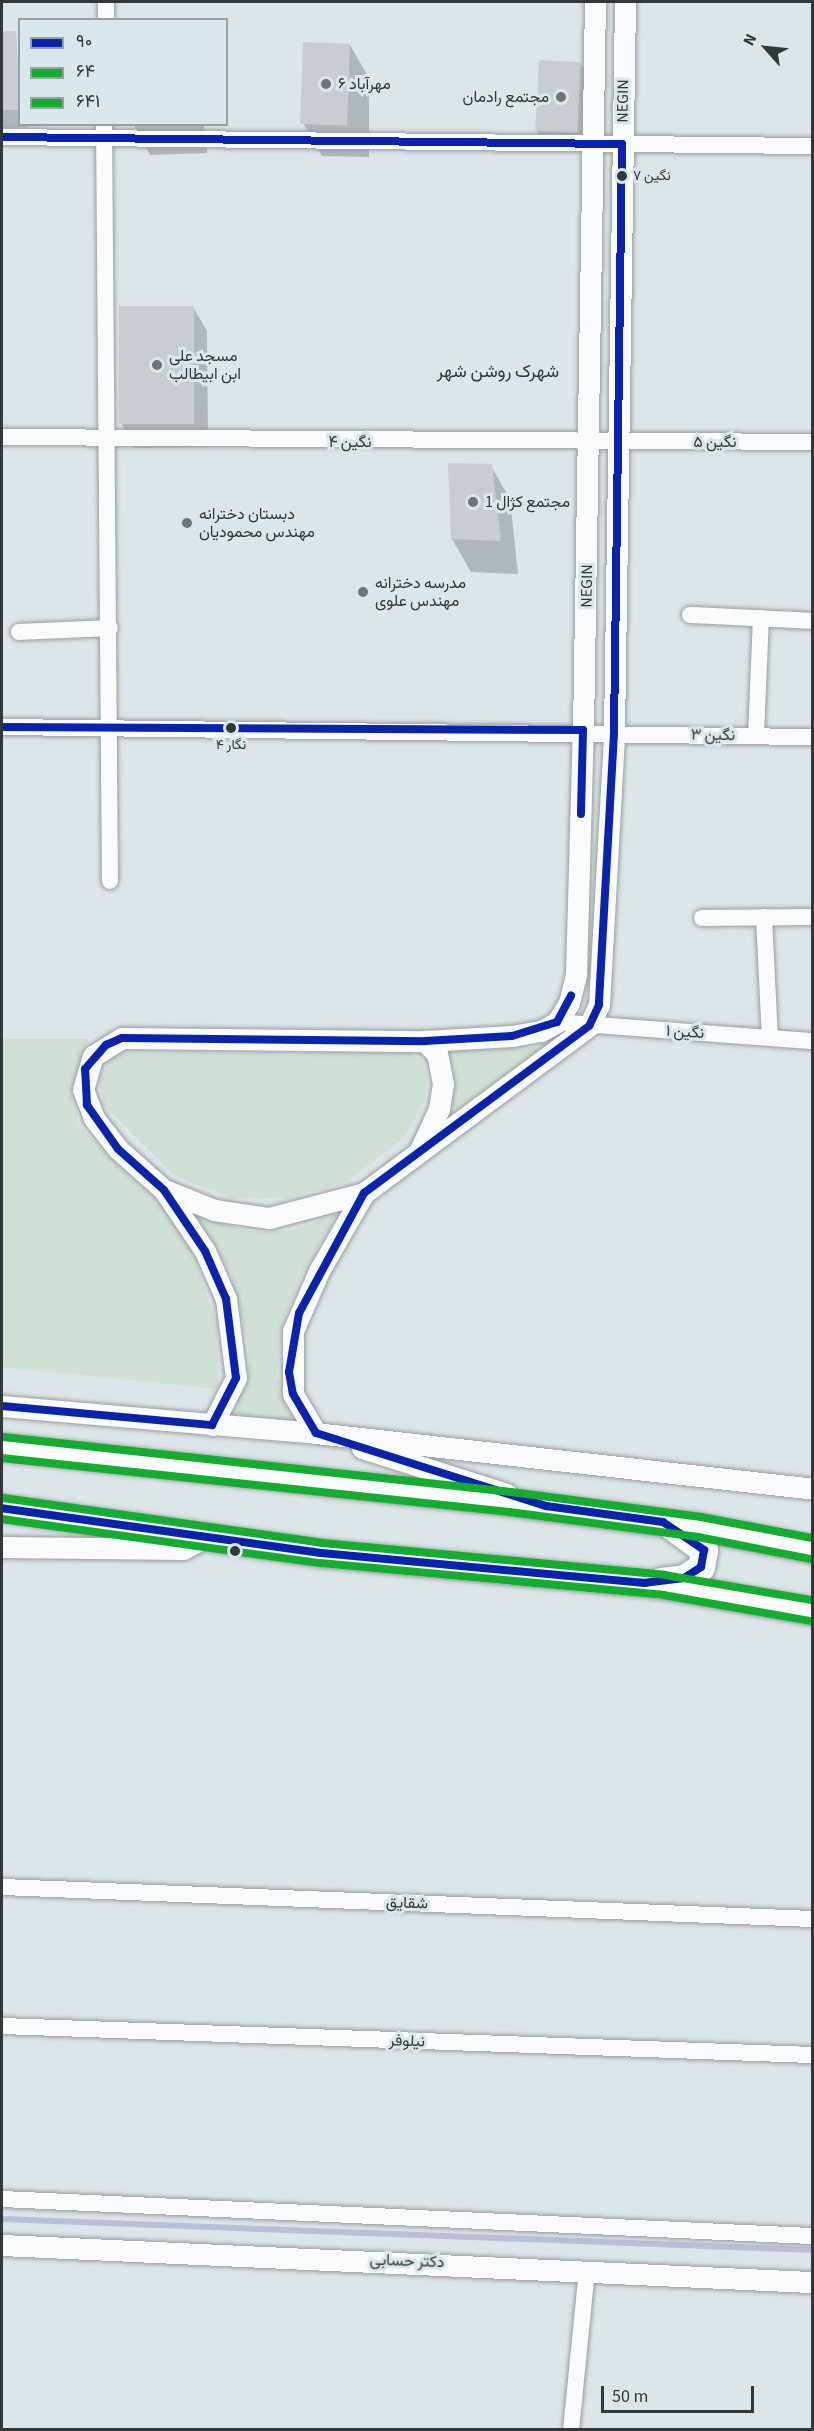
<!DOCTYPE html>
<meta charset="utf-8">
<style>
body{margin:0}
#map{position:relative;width:814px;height:2431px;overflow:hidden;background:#dce5e8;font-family:"Source Sans 3",Vazirmatn,sans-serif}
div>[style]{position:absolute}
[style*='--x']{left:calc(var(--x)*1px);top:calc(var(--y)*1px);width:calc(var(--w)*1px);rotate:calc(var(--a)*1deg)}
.green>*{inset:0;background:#cfe0d5}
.shadow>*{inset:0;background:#0003}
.stream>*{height:6px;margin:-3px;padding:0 3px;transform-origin:3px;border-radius:3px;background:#babed9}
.building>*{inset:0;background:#c7cdd0;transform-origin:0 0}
.roads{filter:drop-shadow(0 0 2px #979e9f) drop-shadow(0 0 2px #979e9f)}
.minor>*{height:16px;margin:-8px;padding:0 8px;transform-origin:8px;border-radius:8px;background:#fafbfc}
.tertiary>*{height:21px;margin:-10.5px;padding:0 10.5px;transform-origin:10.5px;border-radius:10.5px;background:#fafbfc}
.primary>*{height:27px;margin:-13.5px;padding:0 13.5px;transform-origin:13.5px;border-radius:13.5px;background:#fafbfc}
.bus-1>*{height:8px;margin:-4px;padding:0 4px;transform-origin:4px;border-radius:4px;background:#0924aa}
.bus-2>*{height:8px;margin:-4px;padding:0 4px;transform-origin:4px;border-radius:4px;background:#14ad2f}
.bus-3>*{height:8px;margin:-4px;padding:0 4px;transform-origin:4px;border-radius:4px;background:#14ad2f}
.dots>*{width:16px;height:16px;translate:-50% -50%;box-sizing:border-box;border:3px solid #d8e8ec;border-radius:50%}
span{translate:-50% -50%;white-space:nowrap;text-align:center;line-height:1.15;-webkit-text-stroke:6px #d8e8ec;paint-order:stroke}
.bus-label{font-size:14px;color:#313839}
.left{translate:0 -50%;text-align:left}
.poi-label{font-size:16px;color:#313839}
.right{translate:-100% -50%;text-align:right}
.street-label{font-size:16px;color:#313839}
.neighbourhood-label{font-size:18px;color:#313839}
.frame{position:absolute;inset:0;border:3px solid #313839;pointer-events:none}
.legend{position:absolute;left:18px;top:18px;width:210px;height:108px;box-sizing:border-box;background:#d8e8ec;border:2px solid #95a2a4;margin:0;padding:8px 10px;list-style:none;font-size:18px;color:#313839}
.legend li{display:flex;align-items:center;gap:12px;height:30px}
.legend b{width:30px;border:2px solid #95a2a4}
.north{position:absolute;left:736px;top:18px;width:60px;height:60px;-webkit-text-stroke:4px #d8e8ec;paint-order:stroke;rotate:297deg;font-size:16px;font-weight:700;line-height:24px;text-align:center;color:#313839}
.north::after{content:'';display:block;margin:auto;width:21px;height:27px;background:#313839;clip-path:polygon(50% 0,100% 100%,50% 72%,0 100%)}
.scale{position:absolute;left:601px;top:2386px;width:153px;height:27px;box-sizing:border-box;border:3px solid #313839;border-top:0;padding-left:8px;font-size:18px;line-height:21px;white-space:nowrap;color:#313839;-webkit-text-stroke:4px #d8e8ec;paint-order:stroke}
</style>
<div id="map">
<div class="green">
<div style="clip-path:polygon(2px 1039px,88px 1039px,72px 1083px,78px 1125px,164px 1209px,190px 1245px,217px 1325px,218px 1389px,2px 1367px)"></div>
<div style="clip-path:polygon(543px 1047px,443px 1121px,453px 1078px,445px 1048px)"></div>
<div style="clip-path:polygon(114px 1053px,409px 1053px,421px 1060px,427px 1075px,426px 1098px,405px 1137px,346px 1182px,288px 1198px,232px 1198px,176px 1177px,104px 1105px,99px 1081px)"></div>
<div style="clip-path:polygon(339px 1213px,302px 1274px,282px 1324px,277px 1377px,294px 1423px,231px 1419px,248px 1373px,249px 1349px,231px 1273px,196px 1215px,248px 1231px,270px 1232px,294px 1230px)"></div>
</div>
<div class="shadow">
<div style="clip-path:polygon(16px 32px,20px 124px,31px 127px,2px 128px,2px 33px)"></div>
<div style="clip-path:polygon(350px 45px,369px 78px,369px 157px,322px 156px,303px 123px)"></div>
<div style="clip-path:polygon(580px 63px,591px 81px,590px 149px,547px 149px,537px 131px)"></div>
<div style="clip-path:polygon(133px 124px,204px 124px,207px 153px,150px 155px)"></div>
<div style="clip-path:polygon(193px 307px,207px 331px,208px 447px,135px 448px,122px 425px)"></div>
<div style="clip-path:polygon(491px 466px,510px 499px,518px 574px,471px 572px,452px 539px)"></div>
</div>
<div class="stream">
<div style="--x:2;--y:2219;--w:811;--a:2.19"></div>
</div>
<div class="building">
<div style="clip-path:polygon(2px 31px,16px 31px,20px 110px,2px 110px)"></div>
<div style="left:303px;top:42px;width:47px;height:82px;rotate:2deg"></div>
<div style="left:539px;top:60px;width:42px;height:71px;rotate:3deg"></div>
<div style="left:194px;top:306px;width:118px;height:75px;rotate:90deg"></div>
<div style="clip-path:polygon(448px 463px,492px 464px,501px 541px,451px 539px)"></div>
</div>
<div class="roads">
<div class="minor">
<div style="--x:106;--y:20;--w:18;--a:-90"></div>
<div style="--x:104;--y:124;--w:757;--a:89.55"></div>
<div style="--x:2;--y:137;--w:810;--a:0.64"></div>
<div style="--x:2;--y:437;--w:810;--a:0.35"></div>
<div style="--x:690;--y:615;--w:122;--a:2.8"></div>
<div style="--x:19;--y:632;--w:91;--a:-2.5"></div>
<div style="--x:2;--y:727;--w:810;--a:0.71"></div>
<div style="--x:756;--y:736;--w:118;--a:-87.6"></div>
<div style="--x:764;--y:917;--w:121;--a:87.2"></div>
<div style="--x:702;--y:918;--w:110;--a:-0.5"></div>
<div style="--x:557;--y:1022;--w:256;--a:4.3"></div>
<div style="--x:2;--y:1887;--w:811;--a:2.26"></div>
<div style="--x:2;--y:2026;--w:811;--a:2.05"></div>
<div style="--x:2;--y:2199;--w:811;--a:2.62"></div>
<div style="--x:571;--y:2430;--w:160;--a:-84.3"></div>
</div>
<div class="tertiary">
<div style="--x:420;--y:1150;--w:45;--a:-65.1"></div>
<div style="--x:439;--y:1109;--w:25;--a:-81"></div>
<div style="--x:443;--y:1084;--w:31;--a:-101"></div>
<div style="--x:437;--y:1054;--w:18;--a:-133"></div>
<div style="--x:167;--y:1191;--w:51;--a:22"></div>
<div style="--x:214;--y:1210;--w:56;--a:8.3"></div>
<div style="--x:269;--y:1218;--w:98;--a:-14.7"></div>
<div style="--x:364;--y:1193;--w:280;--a:-36.6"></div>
<div style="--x:589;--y:1026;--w:23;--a:-65"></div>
<div style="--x:599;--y:1005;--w:272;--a:-86.8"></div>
<div style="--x:614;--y:733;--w:731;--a:-89.14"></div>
<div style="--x:2;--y:1406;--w:315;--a:4.9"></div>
<div style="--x:316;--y:1433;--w:499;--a:6.4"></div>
<div style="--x:212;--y:1425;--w:53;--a:-62.9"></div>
<div style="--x:236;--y:1378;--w:80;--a:-97.2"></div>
<div style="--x:226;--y:1299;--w:52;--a:-113.6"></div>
<div style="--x:205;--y:1251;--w:73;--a:-123.9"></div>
<div style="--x:164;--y:1190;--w:62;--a:-138.3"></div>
<div style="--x:118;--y:1149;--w:39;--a:-128"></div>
<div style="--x:94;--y:1118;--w:30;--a:-111"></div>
<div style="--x:83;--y:1090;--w:35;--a:-74"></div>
<div style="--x:93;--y:1056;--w:34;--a:-32"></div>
<div style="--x:122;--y:1038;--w:303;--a:0.6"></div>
<div style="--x:425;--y:1041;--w:87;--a:-3.3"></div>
<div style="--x:512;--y:1036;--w:29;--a:-10"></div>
<div style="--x:541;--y:1031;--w:18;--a:-29"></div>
<div style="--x:557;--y:1022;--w:22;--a:-58"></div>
<div style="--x:569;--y:1003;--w:30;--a:-76"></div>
<div style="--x:576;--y:974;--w:244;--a:-88.4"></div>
<div style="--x:583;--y:730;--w:728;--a:-89.06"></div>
<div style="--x:316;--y:1433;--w:45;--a:-120.5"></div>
<div style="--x:293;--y:1394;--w:63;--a:-90"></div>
<div style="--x:293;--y:1331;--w:65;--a:-66.6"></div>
<div style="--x:319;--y:1271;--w:90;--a:-60"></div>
<div style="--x:362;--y:1448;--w:152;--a:17.6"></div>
<div style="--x:2;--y:1547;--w:181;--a:0.6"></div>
<div style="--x:183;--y:1549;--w:27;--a:-27"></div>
<div style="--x:2;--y:2245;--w:811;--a:2.62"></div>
</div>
<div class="primary">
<div style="--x:2;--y:1447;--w:511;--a:6.18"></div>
<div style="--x:510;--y:1502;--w:192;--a:7.5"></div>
<div style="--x:700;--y:1527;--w:114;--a:11.1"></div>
<div style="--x:2;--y:1508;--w:322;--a:8"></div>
<div style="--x:321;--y:1553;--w:344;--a:5.3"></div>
<div style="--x:664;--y:1585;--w:150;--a:10"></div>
<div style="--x:661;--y:1581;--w:23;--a:-7"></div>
<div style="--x:684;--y:1578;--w:20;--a:-33"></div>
<div style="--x:701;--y:1567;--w:17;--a:-80"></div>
<div style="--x:704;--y:1550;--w:41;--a:-144"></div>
</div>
</div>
<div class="bus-1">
<div style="--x:2;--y:137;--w:620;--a:0.65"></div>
<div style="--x:622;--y:144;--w:589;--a:90.78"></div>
<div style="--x:614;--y:733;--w:272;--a:93.2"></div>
<div style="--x:599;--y:1005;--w:23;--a:115"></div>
<div style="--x:589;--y:1026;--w:280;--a:143.4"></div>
<div style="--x:364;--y:1193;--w:136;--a:118.4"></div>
<div style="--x:299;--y:1313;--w:60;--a:99.6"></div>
<div style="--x:289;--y:1372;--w:22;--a:80"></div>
<div style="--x:293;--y:1394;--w:45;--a:59.5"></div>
<div style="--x:316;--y:1433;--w:241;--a:17.6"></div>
<div style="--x:546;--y:1506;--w:118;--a:7.8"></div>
<div style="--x:663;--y:1522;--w:50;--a:34.3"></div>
<div style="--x:704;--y:1550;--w:17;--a:100"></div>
<div style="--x:701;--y:1567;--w:20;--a:147"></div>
<div style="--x:684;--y:1578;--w:39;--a:173"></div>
<div style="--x:645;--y:1583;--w:325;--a:-174.7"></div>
<div style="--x:321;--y:1553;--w:322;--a:-172"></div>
<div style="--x:2;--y:727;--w:581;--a:0.3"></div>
<div style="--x:583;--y:730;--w:84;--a:91.4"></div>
<div style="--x:2;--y:1406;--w:211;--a:5.2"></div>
<div style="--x:212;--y:1425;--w:53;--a:-62.9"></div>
<div style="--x:236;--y:1378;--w:80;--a:-97.2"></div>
<div style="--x:226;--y:1299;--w:52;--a:-113.6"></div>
<div style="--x:205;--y:1251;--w:73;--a:-123.9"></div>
<div style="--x:164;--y:1190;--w:62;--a:-138.3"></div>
<div style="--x:118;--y:1149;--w:54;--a:-125.2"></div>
<div style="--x:87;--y:1105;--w:36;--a:-93"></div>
<div style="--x:85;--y:1069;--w:32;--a:-49"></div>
<div style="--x:106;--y:1045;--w:17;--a:-24"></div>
<div style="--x:122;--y:1038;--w:303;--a:0.6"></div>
<div style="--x:425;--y:1041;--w:87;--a:-3.3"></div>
<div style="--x:512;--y:1036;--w:47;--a:-17.3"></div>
<div style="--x:557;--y:1022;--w:30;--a:-62"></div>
</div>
<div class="bus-2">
<div style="--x:2;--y:1458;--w:510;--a:6.08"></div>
<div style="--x:509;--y:1512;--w:191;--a:7.5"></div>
<div style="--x:698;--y:1537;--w:114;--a:11.1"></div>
<div style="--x:2;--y:1519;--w:321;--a:7.9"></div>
<div style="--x:320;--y:1563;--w:344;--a:5.3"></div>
<div style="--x:663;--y:1595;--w:149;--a:10"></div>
</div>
<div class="bus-3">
<div style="--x:3;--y:1437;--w:511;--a:6.18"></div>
<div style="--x:511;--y:1492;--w:192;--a:7.5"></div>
<div style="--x:701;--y:1517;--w:113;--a:10.7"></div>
<div style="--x:3;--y:1498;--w:322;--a:8"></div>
<div style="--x:322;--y:1543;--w:344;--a:5.3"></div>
<div style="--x:665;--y:1575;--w:149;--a:9.7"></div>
</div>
<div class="dots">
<div style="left:326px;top:84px;background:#6d7576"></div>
<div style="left:561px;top:97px;background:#6d7576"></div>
<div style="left:622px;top:176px;background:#313839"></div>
<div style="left:157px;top:365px;background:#6d7576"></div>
<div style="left:473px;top:502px;background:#6d7576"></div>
<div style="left:187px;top:523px;background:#6d7576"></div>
<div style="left:363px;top:592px;background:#6d7576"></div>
<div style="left:231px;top:728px;background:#313839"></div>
<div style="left:235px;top:1551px;background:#313839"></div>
</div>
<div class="bus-label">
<span class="left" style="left:633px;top:176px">نگین ۷</span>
<span style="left:231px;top:745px">نگار ۴</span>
</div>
<div class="poi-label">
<span class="left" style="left:338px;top:84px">مهرآباد ۶</span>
<span class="right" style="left:549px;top:97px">مجتمع رادمان</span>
<span class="left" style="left:169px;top:365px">مسجد علی<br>ابن ابیطالب</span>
<span class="left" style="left:485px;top:502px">مجتمع کژال 1</span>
<span class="left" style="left:199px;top:523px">دبستان دخترانه<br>مهندس محمودیان</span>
<span class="left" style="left:375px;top:592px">مدرسه دخترانه<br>مهندس علوی</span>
</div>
<div class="street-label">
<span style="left:623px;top:101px;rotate:-89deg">NEGIN</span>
<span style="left:350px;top:442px">نگین ۴</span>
<span style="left:715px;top:442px">نگین ۵</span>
<span style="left:587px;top:586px;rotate:-89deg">NEGIN</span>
<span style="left:713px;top:735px;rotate:1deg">نگین ۳</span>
<span style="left:685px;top:1032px;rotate:4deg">نگین ۱</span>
<span style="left:407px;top:1903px;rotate:2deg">شقایق</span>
<span style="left:407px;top:2041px;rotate:2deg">نیلوفر</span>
<span style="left:407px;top:2261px;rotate:2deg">دکتر حسابی</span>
</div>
<div class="neighbourhood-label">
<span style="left:498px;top:372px">شهرک روشن شهر</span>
</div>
<div class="frame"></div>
<ul class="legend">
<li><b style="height:8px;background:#0924aa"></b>۹۰</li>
<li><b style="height:8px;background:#14ad2f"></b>۶۴</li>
<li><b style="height:8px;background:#14ad2f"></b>۶۴۱</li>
</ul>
<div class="north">N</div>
<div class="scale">50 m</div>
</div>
